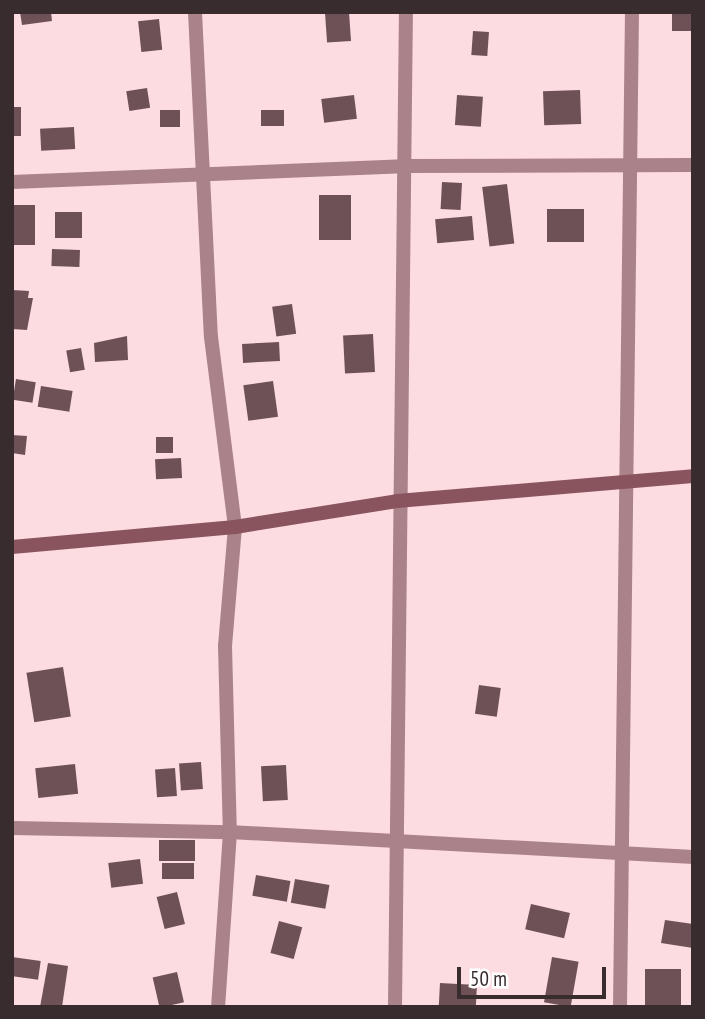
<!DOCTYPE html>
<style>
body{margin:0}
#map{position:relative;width:705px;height:1019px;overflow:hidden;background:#fddce1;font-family:"PT Sans Narrow",sans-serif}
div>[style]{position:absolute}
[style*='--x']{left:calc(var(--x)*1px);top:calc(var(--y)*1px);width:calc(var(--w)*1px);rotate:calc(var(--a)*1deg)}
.building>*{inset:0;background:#6d5156;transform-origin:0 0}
.street>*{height:14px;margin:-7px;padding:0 7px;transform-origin:7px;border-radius:7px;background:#aa838a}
.secondary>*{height:14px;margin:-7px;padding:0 7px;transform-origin:7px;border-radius:7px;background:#8a545f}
span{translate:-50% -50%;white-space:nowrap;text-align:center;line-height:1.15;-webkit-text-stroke:7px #fff;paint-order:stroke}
.frame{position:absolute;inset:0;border:14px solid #382c2e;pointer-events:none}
.scale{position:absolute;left:457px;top:967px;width:149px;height:32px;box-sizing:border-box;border:4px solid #382c2e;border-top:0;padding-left:9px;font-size:21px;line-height:24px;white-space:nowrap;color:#382c2e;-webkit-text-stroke:5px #fff;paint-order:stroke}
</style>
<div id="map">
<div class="building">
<div style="clip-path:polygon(20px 12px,51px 12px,52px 21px,22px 25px)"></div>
<div style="left:349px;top:12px;width:29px;height:24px;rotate:86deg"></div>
<div style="left:672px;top:12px;width:21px;height:19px"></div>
<div style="left:159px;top:19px;width:31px;height:21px;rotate:84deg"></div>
<div style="left:473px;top:31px;width:16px;height:24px;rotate:4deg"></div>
<div style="left:147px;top:88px;width:20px;height:21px;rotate:81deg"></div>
<div style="left:580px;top:90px;width:34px;height:37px;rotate:88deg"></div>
<div style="left:354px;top:95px;width:24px;height:33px;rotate:83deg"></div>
<div style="left:457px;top:95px;width:26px;height:30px;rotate:4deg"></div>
<div style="left:21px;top:107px;width:29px;height:9px;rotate:90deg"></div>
<div style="left:160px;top:110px;width:20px;height:17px"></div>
<div style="left:261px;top:110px;width:23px;height:16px"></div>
<div style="left:74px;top:127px;width:22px;height:34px;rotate:87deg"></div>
<div style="left:442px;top:182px;width:20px;height:27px;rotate:3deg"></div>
<div style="left:507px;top:184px;width:60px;height:25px;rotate:83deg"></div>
<div style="left:351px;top:195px;width:45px;height:32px;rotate:90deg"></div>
<div style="left:35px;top:205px;width:40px;height:23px;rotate:90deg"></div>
<div style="left:547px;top:209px;width:37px;height:33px"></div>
<div style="left:82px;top:212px;width:26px;height:27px;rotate:90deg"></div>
<div style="left:472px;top:216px;width:24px;height:37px;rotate:85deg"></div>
<div style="left:52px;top:249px;width:28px;height:17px;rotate:2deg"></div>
<div style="clip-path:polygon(12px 290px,29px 291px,28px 298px,33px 298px,27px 330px,12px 329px)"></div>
<div style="left:292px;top:304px;width:30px;height:20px;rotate:82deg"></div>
<div style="left:373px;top:334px;width:38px;height:30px;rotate:87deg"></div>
<div style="clip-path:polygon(127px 336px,128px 360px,95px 362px,94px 343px)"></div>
<div style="left:279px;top:342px;width:19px;height:37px;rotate:87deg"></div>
<div style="left:81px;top:348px;width:22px;height:15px;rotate:80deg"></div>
<div style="left:16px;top:379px;width:20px;height:21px;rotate:9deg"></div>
<div style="left:273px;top:381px;width:36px;height:30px;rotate:82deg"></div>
<div style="left:41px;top:386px;width:32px;height:21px;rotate:9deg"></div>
<div style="clip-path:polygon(12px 435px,27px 436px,25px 455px,12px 453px)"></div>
<div style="left:156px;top:437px;width:17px;height:16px"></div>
<div style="left:181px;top:458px;width:20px;height:26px;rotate:87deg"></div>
<div style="left:63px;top:667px;width:50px;height:37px;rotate:81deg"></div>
<div style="left:479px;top:685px;width:22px;height:29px;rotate:8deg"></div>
<div style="left:201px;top:762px;width:27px;height:22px;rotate:86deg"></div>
<div style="left:75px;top:764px;width:30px;height:40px;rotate:84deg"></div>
<div style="left:286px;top:765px;width:35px;height:25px;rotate:87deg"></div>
<div style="left:175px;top:768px;width:28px;height:20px;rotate:86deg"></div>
<div style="left:159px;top:840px;width:36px;height:21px"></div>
<div style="left:140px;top:859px;width:25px;height:32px;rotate:83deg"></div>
<div style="left:162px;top:863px;width:32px;height:16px"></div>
<div style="left:256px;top:875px;width:35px;height:21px;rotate:10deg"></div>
<div style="left:295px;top:879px;width:35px;height:24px;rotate:10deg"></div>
<div style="left:177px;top:892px;width:33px;height:21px;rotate:76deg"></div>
<div style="left:531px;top:904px;width:40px;height:26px;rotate:13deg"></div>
<div style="clip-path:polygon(665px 920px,693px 924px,693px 948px,661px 943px)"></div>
<div style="left:279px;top:921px;width:24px;height:33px;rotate:15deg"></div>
<div style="left:12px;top:957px;width:29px;height:19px;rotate:8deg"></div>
<div style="left:552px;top:957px;width:27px;height:46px;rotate:10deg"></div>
<div style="clip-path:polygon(48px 963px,68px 966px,62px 1007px,40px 1007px)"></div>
<div style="left:645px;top:969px;width:36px;height:38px"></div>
<div style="left:177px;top:972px;width:31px;height:25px;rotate:77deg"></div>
<div style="left:440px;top:983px;width:37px;height:24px;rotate:3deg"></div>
</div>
<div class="street">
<div style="--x:195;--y:12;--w:325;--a:87.2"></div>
<div style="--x:211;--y:337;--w:192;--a:82.8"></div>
<div style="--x:235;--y:527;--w:119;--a:94.8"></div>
<div style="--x:225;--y:646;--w:186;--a:88.5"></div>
<div style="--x:230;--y:832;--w:175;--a:93.9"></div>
<div style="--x:12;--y:182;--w:391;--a:-2.3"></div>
<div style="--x:403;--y:166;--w:290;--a:-0.2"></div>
<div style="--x:12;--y:828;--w:218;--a:1.1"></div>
<div style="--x:230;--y:832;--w:464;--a:3.1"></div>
<div style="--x:395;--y:1007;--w:995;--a:-89.37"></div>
<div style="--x:620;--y:1007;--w:995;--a:-89.31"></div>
</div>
<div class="secondary">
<div style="--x:12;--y:547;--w:224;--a:-5.1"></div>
<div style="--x:235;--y:527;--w:164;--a:-9.1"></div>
<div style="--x:397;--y:501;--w:297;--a:-4.8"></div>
</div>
<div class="frame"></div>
<div class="scale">50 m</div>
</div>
